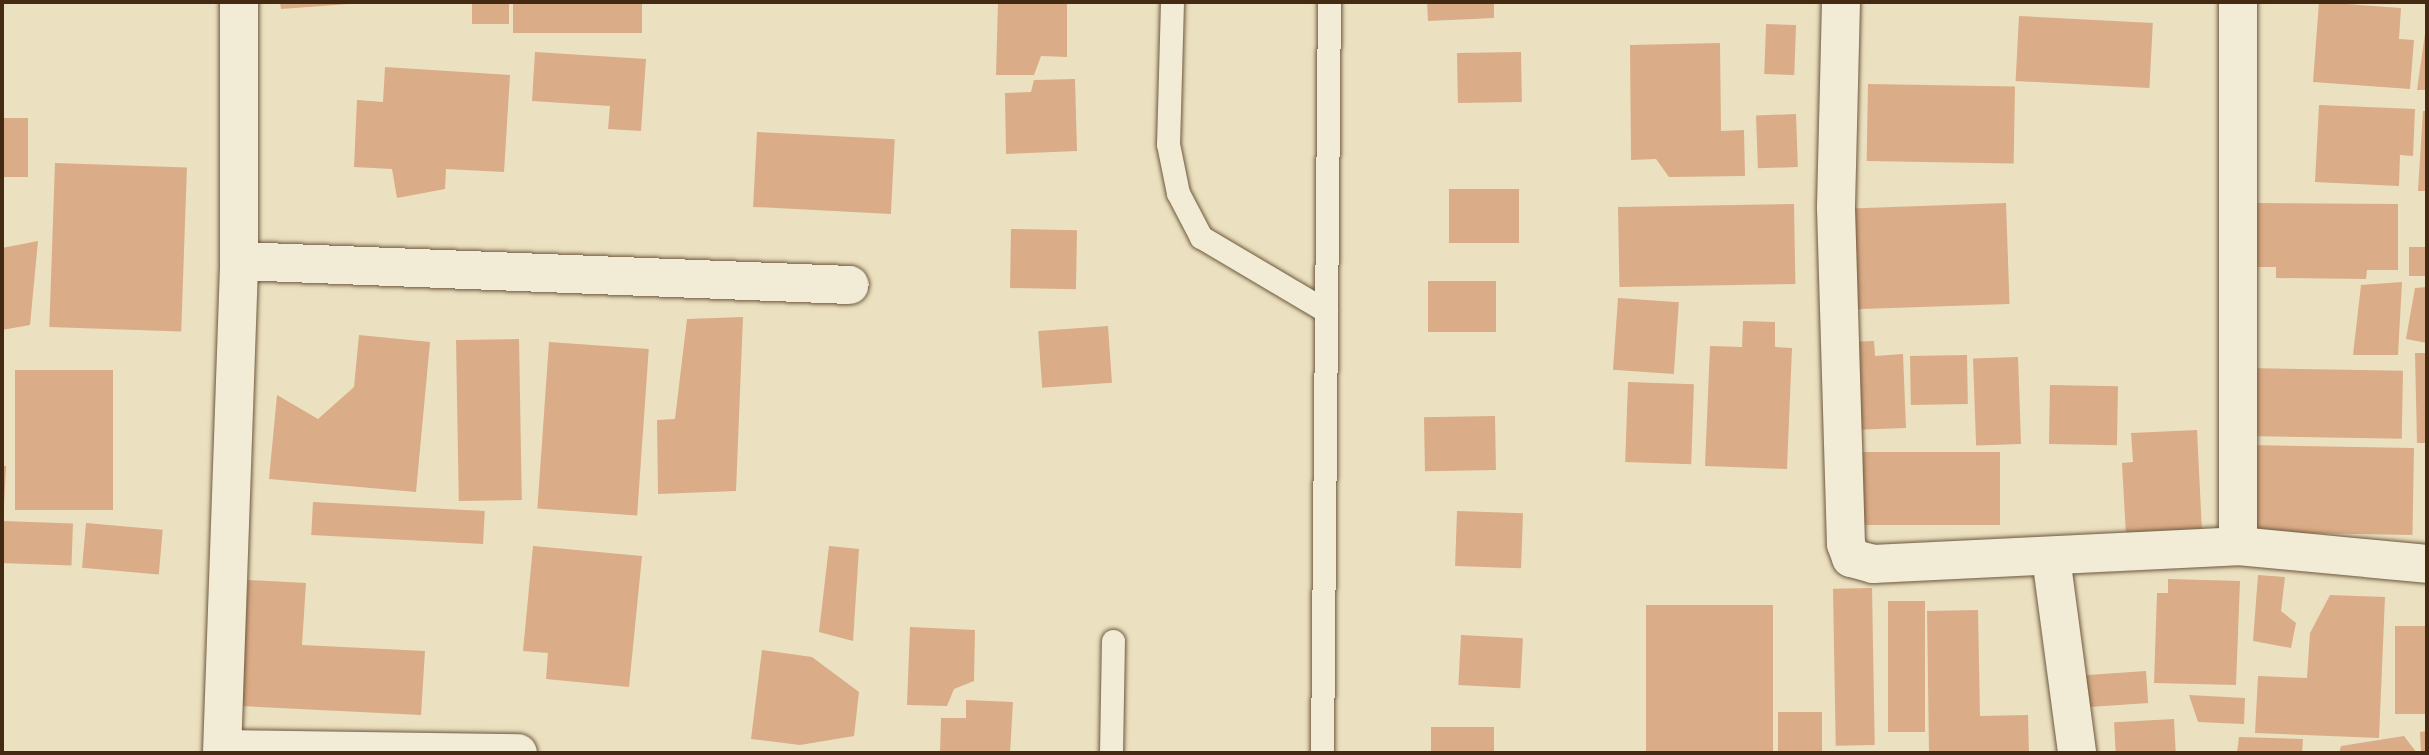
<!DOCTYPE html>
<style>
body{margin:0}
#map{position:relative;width:2429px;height:755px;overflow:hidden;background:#ebe1c0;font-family:"Old Standard TT",serif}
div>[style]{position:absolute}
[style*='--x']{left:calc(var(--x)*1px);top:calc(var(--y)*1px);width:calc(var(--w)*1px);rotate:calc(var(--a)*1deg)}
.building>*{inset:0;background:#daac87;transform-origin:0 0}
.roads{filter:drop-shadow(0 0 2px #6e583e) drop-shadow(0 0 2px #6e583e)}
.service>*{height:23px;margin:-11.5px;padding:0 11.5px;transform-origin:11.5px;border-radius:11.5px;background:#f2ecd6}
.minor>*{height:38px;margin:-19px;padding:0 19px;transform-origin:19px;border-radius:19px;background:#f2ecd6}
span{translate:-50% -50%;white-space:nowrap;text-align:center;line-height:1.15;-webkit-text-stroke:7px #f2ecd6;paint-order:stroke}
.frame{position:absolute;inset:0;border:4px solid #442a13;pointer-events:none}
</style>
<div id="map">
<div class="building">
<div style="clip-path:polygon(280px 2px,349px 2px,349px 4px,281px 9px)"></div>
<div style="left:472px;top:2px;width:37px;height:22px"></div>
<div style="left:513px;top:2px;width:129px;height:31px"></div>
<div style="clip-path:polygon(998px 2px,1067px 2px,1067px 57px,1041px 56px,1034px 75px,996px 75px)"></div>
<div style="clip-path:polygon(1427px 2px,1494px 2px,1494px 18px,1428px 21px)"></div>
<div style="clip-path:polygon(2319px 2px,2401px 8px,2399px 39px,2414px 40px,2410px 89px,2313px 82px)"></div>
<div style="left:2019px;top:16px;width:134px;height:65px;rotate:3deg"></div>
<div style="left:1766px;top:24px;width:30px;height:50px;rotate:2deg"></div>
<div style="clip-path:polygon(2426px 27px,2427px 90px,2417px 90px)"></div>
<div style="clip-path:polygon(1720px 43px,1721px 131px,1744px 130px,1745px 176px,1669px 177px,1656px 159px,1631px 160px,1630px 45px)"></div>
<div style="clip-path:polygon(535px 52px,646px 59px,641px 131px,608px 129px,610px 106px,532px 101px)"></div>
<div style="left:1521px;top:52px;width:50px;height:64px;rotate:89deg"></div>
<div style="clip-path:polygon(385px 67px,510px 75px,504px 172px,446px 169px,445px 189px,397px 198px,392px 169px,354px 167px,357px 100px,383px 102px)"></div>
<div style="clip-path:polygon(1075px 79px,1077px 151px,1006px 154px,1005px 93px,1031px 92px,1034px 80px)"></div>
<div style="left:1868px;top:84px;width:147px;height:77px;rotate:1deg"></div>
<div style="clip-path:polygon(2319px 105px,2415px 109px,2413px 156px,2400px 155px,2399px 186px,2315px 182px)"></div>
<div style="clip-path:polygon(2423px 111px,2427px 111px,2427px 191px,2418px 191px)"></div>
<div style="left:1796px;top:114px;width:53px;height:40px;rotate:88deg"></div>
<div style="left:2px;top:118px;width:26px;height:59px"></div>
<div style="left:757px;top:132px;width:138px;height:75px;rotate:3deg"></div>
<div style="left:55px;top:163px;width:132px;height:164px;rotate:2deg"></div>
<div style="left:1449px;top:189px;width:70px;height:54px"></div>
<div style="left:2006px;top:203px;width:101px;height:170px;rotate:88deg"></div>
<div style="clip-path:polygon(2248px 203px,2398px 204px,2398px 270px,2367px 270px,2366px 279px,2276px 278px,2276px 267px,2248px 267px)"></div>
<div style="left:1794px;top:204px;width:80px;height:176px;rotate:89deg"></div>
<div style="left:1011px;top:229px;width:66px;height:59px;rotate:1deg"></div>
<div style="clip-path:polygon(38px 241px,30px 325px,2px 330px,2px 248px)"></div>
<div style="left:2427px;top:247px;width:29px;height:18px;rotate:90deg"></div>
<div style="left:1428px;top:281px;width:68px;height:51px"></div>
<div style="clip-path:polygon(2402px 282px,2398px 355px,2353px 355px,2361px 285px)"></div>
<div style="clip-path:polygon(2427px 287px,2427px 343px,2406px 339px,2415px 288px)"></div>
<div style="left:1618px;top:298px;width:61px;height:72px;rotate:4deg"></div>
<div style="clip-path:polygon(743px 317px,736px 491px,658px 494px,657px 420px,675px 419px,687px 319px)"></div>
<div style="clip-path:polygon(1743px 321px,1775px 322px,1775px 347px,1792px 348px,1787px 469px,1705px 466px,1710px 346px,1742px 347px)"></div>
<div style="left:1108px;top:326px;width:57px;height:70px;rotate:86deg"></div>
<div style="clip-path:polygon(359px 335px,430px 342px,416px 492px,269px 479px,277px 395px,318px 419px,354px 387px)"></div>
<div style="left:519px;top:339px;width:161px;height:63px;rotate:89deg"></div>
<div style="clip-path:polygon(1874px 341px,1875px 356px,1903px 354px,1906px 428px,1851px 430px,1847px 342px)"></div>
<div style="left:549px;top:342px;width:100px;height:167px;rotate:4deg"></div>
<div style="clip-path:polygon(2415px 353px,2427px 353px,2427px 443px,2417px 443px)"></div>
<div style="left:1967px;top:355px;width:49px;height:57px;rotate:89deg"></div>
<div style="left:2018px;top:357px;width:87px;height:45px;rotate:88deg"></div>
<div style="left:2246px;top:368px;width:157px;height:68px;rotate:1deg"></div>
<div style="left:15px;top:370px;width:98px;height:140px"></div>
<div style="left:1628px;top:382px;width:66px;height:80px;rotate:2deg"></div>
<div style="left:2050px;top:385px;width:68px;height:59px;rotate:1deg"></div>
<div style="left:1495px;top:416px;width:54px;height:71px;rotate:89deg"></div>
<div style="clip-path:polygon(2197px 430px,2202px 532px,2126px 536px,2122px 463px,2133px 462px,2131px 433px)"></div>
<div style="left:2248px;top:445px;width:166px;height:87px;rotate:1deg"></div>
<div style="left:1853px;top:452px;width:147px;height:73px"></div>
<div style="clip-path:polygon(2px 466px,6px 466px,4px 505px,2px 505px)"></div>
<div style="left:313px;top:502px;width:172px;height:33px;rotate:3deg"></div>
<div style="left:1457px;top:511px;width:66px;height:55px;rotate:2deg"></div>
<div style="left:2px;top:521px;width:71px;height:42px;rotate:2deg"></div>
<div style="left:86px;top:523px;width:77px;height:45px;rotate:5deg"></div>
<div style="clip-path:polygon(533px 546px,642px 556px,629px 687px,546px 679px,548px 653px,523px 651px)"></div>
<div style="clip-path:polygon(829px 546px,859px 549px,853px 641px,819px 632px)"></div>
<div style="clip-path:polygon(2258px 575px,2285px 577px,2281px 611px,2296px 623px,2291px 648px,2253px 641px)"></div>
<div style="clip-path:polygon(2168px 579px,2240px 581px,2236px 685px,2154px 683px,2157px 593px,2168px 593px)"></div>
<div style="clip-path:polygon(248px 580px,306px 583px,302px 645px,425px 651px,421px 715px,241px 706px)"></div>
<div style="left:1872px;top:588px;width:157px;height:39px;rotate:89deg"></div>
<div style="clip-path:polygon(2330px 595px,2385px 597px,2379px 738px,2255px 733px,2258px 676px,2307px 678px,2310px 633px)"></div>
<div style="left:1888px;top:601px;width:37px;height:131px"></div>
<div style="left:1646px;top:605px;width:127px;height:148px"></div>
<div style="clip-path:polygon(1978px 610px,1980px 716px,2028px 715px,2029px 753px,1929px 753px,1927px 611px)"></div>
<div style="left:2395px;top:626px;width:32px;height:88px"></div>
<div style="clip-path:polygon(910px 627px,975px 630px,974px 681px,954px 689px,947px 706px,907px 705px)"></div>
<div style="left:1461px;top:635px;width:62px;height:50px;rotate:3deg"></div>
<div style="clip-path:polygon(762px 650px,812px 657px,859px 692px,854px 736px,800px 745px,751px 739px)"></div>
<div style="left:2146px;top:671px;width:32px;height:73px;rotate:86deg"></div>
<div style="clip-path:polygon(2189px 695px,2245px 698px,2244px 724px,2198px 722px)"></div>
<div style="clip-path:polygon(966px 700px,1013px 702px,1010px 753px,940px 753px,941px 718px,966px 718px)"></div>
<div style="left:1778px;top:712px;width:44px;height:39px"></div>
<div style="left:2174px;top:719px;width:34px;height:60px;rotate:87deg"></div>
<div style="left:1494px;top:727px;width:26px;height:63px;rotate:90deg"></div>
<div style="clip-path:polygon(2427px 731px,2427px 753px,2421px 753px,2420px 732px)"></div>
<div style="clip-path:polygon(2404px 736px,2417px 753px,2339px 753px,2341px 746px)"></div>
<div style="clip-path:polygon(2239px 737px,2303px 739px,2302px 753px,2237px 753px)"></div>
</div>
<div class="roads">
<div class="service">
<div style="--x:1172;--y:2;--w:142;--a:91.6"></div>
<div style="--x:1168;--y:144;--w:50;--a:78.5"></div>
<div style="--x:1178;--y:193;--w:50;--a:62.4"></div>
<div style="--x:1201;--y:237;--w:145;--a:30.6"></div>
<div style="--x:1111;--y:753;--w:112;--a:-89"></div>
<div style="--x:1322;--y:753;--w:751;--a:-89.47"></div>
</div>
<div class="minor">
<div style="--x:1841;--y:2;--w:206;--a:91.4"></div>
<div style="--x:1836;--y:208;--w:336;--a:88.3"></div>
<div style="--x:1846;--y:544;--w:15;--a:70"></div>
<div style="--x:1851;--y:558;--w:23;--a:15"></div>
<div style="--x:1873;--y:564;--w:365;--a:-2.8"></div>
<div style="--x:2238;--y:546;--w:190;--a:5.4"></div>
<div style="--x:239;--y:261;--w:611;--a:2.25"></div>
<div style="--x:2238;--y:546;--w:544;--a:-90"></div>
<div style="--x:2051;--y:557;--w:198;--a:82.4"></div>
<div style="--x:223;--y:749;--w:295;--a:0.8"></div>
<div style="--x:222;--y:753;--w:492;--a:-88"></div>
<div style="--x:239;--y:261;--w:259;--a:-90"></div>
</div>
</div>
<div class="frame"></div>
</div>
